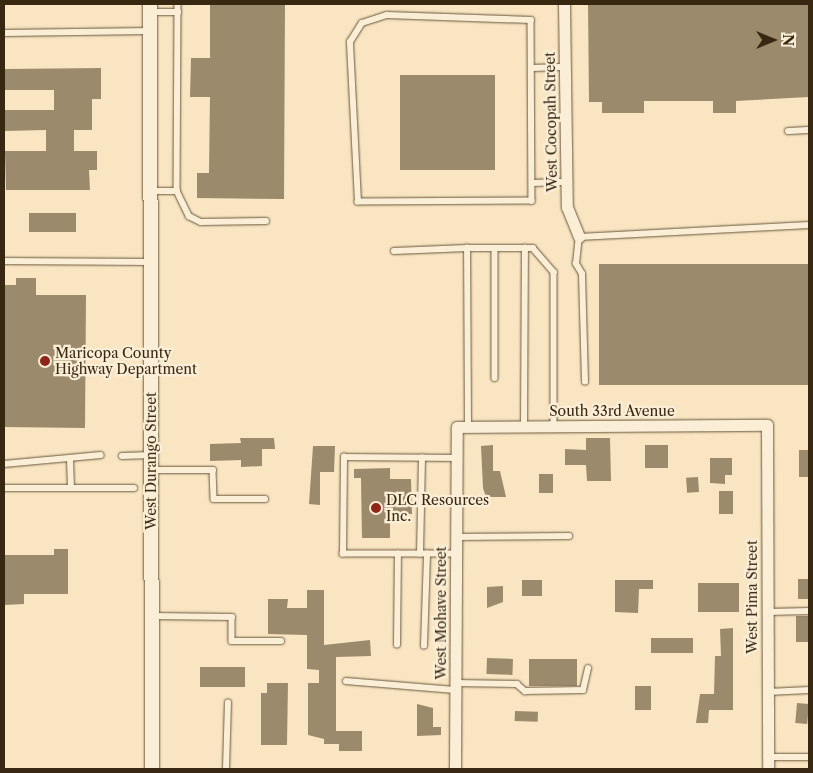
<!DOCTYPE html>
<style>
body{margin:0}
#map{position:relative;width:813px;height:773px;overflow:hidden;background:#f9e5c1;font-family:"Libre Caslon Text",serif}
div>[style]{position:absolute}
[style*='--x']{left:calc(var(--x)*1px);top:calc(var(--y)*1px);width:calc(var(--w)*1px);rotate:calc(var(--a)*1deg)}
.building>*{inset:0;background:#9c8a6d;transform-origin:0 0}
.roads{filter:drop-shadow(0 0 1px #68573d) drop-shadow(0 0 1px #68573d)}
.service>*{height:5.5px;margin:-2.75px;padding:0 2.75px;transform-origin:2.75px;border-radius:2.75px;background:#fbeed7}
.minor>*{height:11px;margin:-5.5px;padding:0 5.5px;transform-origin:5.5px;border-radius:5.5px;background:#fbeed7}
.tertiary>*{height:14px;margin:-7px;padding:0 7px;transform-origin:7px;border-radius:7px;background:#fbeed7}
.dots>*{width:14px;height:14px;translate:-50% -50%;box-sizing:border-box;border:2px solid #fbeed7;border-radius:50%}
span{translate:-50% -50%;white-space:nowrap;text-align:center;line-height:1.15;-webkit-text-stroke:4.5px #fbeed7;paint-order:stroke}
.street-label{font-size:14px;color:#382811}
.poi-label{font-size:14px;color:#382811}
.left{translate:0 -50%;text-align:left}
.frame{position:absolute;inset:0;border:5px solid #382811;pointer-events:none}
.north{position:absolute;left:748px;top:15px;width:50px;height:50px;-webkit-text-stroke:4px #fbeed7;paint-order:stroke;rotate:90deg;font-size:14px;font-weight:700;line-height:20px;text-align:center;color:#382811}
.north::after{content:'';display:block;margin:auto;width:18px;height:22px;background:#382811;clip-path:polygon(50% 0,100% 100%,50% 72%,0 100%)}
</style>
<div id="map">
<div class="building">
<div style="clip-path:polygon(210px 4px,285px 5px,284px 199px,197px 198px,197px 173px,209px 173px,210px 97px,190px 97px,191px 58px,210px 58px)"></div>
<div style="clip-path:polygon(588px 4px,809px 4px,809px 97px,736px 101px,736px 113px,713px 113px,713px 101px,644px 101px,644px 113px,602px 113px,602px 102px,589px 102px)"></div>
<div style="clip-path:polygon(101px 68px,101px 99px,92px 99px,92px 130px,74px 130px,74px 151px,97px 151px,97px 170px,89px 170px,90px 190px,6px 190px,5px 151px,46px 151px,46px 130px,5px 131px,4px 110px,54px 110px,54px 90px,5px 90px,5px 69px)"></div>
<div style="left:400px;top:75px;width:95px;height:95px"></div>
<div style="left:76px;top:213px;width:19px;height:47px;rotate:90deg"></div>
<div style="left:809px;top:264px;width:121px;height:210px;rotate:90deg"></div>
<div style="clip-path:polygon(16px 278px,36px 278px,36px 295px,86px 295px,85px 428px,4px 427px,4px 285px,16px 285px)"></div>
<div style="clip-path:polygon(240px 438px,274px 438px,275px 449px,262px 449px,262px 466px,241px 467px,241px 460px,210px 461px,210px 444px,241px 443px)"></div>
<div style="clip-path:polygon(586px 438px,610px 438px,611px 481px,587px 481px,586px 465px,565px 465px,565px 449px,586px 450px)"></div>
<div style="clip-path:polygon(493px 445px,493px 471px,500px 471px,506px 497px,486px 497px,483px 488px,481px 446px)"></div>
<div style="left:645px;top:445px;width:23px;height:23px"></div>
<div style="clip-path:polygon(313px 446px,335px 446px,334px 472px,320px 472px,320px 505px,309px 504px)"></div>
<div style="left:799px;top:450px;width:10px;height:27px"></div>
<div style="clip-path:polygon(710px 458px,732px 458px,732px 475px,725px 475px,725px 484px,710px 483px)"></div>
<div style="clip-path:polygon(390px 468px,390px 479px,411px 479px,412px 514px,390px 514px,390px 538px,362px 538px,361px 478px,354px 478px,354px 469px)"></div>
<div style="left:539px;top:474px;width:14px;height:19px"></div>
<div style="left:698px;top:477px;width:15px;height:12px;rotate:86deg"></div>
<div style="left:719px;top:491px;width:14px;height:23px"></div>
<div style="clip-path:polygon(54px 549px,68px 549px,68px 594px,24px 594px,24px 604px,4px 605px,4px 555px,54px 555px)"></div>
<div style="left:798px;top:579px;width:11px;height:20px"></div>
<div style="left:522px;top:580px;width:20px;height:16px"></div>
<div style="clip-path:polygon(615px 580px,653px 580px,653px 589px,639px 589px,638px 613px,615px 612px)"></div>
<div style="left:739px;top:583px;width:29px;height:41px;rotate:90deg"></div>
<div style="clip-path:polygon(503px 586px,503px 602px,487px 608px,487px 587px)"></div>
<div style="clip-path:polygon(307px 590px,324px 590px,324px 645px,370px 640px,371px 656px,336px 657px,336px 731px,362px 731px,362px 751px,339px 751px,339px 744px,324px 744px,324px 739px,308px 735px,308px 683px,319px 683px,319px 670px,307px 669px,307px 635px,268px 634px,268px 599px,288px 599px,287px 608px,307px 608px)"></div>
<div style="left:796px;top:616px;width:13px;height:26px"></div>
<div style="clip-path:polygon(733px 628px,733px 710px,709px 710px,708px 723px,696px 723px,700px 694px,714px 694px,715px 656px,721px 656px,720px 629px)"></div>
<div style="left:693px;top:638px;width:15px;height:42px;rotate:90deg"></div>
<div style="left:487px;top:658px;width:26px;height:16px;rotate:2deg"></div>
<div style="left:529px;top:659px;width:48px;height:27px"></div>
<div style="left:245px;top:667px;width:20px;height:45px;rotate:90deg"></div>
<div style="clip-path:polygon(267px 683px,288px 683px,287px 745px,261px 745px,261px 693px,267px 693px)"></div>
<div style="left:635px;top:686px;width:16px;height:24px"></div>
<div style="left:797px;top:703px;width:12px;height:20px;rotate:5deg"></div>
<div style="clip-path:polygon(417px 704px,433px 708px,433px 727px,441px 727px,441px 735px,417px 736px)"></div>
<div style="left:515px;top:711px;width:23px;height:10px;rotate:2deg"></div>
</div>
<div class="roads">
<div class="service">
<div style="--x:178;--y:4;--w:187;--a:90.3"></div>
<div style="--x:177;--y:191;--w:28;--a:64"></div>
<div style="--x:189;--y:216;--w:13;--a:27"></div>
<div style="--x:201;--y:222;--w:65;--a:-0.9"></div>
<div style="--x:150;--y:12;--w:28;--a:0"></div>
<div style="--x:387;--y:15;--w:144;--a:2"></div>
<div style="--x:531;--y:20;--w:181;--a:89.7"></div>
<div style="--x:532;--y:201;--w:174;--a:179.7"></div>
<div style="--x:358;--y:202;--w:160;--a:-92.9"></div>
<div style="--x:350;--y:42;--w:22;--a:-58"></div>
<div style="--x:362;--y:23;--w:26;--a:-18"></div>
<div style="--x:4;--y:33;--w:145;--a:-0.8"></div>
<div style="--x:533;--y:68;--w:32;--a:-2"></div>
<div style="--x:788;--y:131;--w:21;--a:-3"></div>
<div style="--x:533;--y:183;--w:34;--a:-2"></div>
<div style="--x:151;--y:191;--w:26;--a:0"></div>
<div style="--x:495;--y:248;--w:130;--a:90"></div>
<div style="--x:394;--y:251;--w:73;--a:-2.4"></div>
<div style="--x:4;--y:261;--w:147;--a:0.4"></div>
<div style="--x:585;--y:382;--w:108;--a:-91.6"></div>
<div style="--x:582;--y:274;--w:12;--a:-121"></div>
<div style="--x:576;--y:264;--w:27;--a:-84"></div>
<div style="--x:579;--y:237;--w:230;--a:-3"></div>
<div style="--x:468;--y:427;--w:179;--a:-90.3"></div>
<div style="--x:467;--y:248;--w:66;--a:0"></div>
<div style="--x:533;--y:248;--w:32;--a:49"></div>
<div style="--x:554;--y:272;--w:155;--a:90"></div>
<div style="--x:524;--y:427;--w:179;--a:-89.7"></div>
<div style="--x:122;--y:456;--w:29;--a:-2"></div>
<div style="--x:4;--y:464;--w:97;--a:-5.3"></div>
<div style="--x:151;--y:470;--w:62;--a:0"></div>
<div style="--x:213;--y:470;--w:29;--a:88"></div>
<div style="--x:214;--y:499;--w:51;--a:0"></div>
<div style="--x:4;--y:488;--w:67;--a:0"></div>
<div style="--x:71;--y:488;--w:27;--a:-92"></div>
<div style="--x:71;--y:488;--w:63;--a:0"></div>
<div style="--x:456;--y:537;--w:113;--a:-0.5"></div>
<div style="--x:420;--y:554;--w:96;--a:-88.8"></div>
<div style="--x:456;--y:554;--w:113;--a:180"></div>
<div style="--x:343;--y:554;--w:97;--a:-89.4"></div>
<div style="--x:344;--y:457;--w:113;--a:0.5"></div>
<div style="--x:767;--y:612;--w:42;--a:-1.4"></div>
<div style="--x:152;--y:616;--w:80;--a:0.7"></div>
<div style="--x:232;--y:617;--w:24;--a:90"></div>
<div style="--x:232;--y:641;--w:49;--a:0"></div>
<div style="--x:397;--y:645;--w:91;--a:-89.4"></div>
<div style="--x:424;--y:646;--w:92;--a:-88.1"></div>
<div style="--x:346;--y:681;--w:109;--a:4.7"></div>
<div style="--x:455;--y:683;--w:62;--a:0.9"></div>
<div style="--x:517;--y:684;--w:11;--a:41"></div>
<div style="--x:525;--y:691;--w:58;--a:-1"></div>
<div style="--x:583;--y:690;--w:22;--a:-77"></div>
<div style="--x:767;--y:692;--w:42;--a:-2.7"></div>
<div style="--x:768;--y:757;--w:41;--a:0"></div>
<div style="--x:226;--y:769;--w:66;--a:-88.3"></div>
</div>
<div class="minor">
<div style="--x:564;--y:4;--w:203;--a:89.2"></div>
<div style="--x:567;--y:207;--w:32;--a:68"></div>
<div style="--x:455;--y:769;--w:342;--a:-89.7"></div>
<div style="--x:457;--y:427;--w:310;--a:-0.4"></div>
<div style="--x:767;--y:425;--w:344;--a:89.8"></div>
</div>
<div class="tertiary">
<div style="--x:150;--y:4;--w:765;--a:89.85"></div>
</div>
</div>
<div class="dots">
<div style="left:45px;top:361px;background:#8f2418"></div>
<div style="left:376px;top:508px;background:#8f2418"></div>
</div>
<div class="street-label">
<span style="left:551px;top:122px;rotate:-91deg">West Cocopah Street</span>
<span style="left:612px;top:411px">South 33rd Avenue</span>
<span style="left:151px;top:461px;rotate:-90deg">West Durango Street</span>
<span style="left:752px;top:597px;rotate:-90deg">West Pima Street</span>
<span style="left:441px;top:613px;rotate:-90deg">West Mohave Street</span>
</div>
<div class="poi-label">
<span class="left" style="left:55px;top:361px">Maricopa County<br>Highway Department</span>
<span class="left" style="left:386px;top:508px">DLC Resources<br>Inc.</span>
</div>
<div class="frame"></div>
<div class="north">N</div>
</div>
